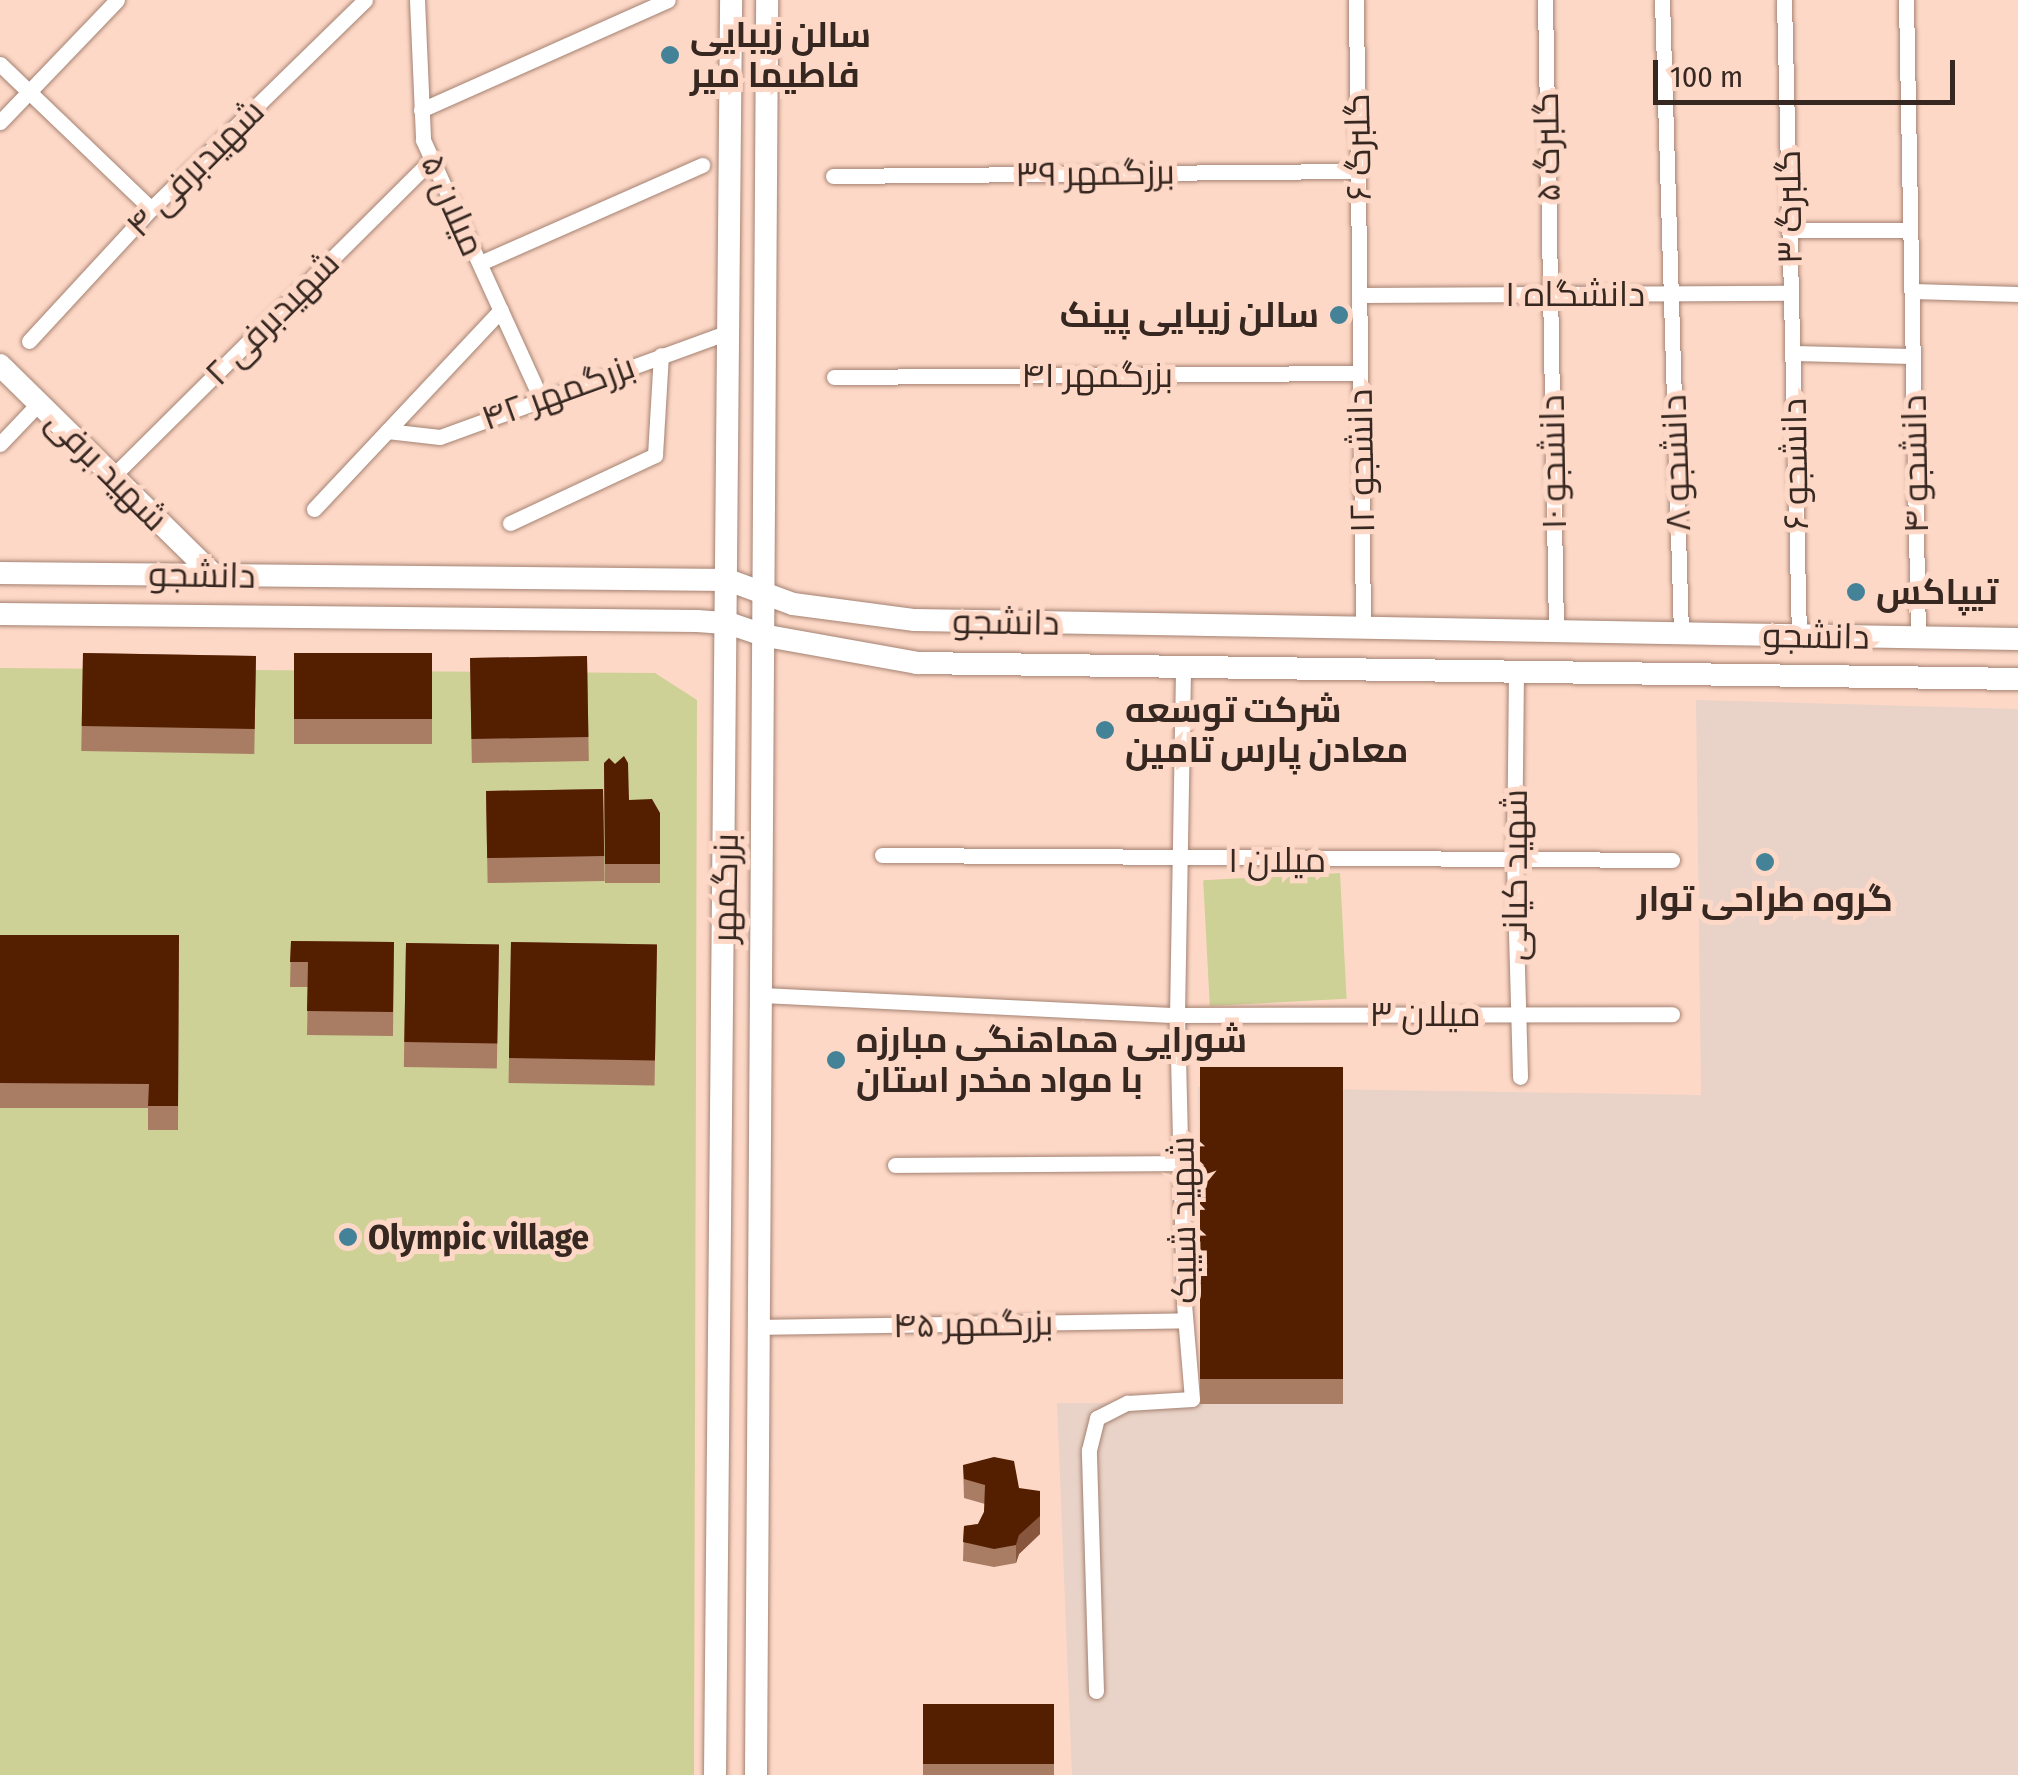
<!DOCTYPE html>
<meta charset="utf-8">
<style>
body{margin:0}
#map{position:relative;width:2018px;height:1775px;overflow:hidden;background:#fed8c7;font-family:"Fira Sans Condensed",Cairo,sans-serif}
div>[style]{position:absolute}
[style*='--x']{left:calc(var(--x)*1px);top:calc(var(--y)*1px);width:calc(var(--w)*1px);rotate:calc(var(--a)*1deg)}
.commercial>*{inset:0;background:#e9d2c7}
.green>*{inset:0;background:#cdd196;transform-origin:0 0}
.roads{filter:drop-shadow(0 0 2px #a48272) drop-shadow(0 0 2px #a48272)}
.street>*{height:15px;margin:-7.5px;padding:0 7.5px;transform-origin:7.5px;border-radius:7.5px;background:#fff}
.secondary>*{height:22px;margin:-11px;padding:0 11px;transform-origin:11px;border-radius:11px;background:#fff}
.wall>*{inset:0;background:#a97c64;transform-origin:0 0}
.shaded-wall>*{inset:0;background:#87563c}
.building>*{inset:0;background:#541f01;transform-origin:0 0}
.dots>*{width:28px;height:28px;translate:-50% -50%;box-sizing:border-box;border:5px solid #fed8c7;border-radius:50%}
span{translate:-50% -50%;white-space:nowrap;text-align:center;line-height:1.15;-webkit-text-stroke:10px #fed8c7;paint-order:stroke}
.poi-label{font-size:35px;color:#362821;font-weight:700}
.left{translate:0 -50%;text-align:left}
.right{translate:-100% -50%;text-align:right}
.street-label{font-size:35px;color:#362821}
.scale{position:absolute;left:1653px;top:60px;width:302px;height:45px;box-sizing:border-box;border:5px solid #362821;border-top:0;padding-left:12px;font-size:30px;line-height:35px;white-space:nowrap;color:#362821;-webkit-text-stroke:8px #fed8c7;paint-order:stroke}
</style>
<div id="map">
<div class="commercial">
<div style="clip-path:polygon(1696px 700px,2018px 709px,2018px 1775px,1072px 1775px,1057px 1403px,1203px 1403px,1198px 1087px,1701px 1095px)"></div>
</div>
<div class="green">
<div style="clip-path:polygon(0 668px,655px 673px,697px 700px,694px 1775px,0 1775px)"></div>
<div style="left:1340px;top:873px;width:126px;height:137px;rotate:87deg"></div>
</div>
<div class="roads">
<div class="street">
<div style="--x:417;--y:0;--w:140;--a:87.5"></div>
<div style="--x:423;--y:140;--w:282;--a:65.5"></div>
<div style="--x:1356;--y:0;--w:628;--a:89.36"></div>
<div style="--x:1545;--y:0;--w:631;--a:89"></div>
<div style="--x:1662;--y:0;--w:633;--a:88.28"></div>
<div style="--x:1784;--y:0;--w:635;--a:88.65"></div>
<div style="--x:1906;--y:0;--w:637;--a:88.92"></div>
<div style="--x:0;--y:64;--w:209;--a:43.8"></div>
<div style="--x:421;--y:110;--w:270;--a:-24"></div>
<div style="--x:0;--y:122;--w:169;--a:-46.2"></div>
<div style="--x:833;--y:176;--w:525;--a:-0.55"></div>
<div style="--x:1790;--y:230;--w:120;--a:0"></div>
<div style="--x:480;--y:263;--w:243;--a:-23.8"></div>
<div style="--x:1912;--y:291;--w:106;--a:1.6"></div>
<div style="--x:1359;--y:295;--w:432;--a:-0.3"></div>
<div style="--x:29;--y:341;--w:180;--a:-47.3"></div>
<div style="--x:151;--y:209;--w:299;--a:-44.3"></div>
<div style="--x:1792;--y:353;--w:121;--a:1.4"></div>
<div style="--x:834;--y:377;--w:526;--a:-0.44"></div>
<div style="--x:387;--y:431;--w:53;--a:6.5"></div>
<div style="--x:440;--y:437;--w:307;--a:-20"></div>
<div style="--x:0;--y:444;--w:57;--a:-46.4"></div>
<div style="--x:113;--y:476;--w:448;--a:-44.8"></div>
<div style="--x:314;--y:509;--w:273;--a:-46.8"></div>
<div style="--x:510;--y:523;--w:160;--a:-25.1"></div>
<div style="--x:655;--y:455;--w:100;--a:-86.6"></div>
<div style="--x:1516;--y:672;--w:189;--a:90.6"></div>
<div style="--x:1514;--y:861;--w:216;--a:88.4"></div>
<div style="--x:882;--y:855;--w:790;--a:0.36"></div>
<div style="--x:762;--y:995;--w:415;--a:2.8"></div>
<div style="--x:1177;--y:1015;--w:495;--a:-0.1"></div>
<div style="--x:895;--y:1165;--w:287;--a:-0.4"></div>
<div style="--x:760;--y:1327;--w:425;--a:-0.9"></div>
<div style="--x:1096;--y:1691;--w:241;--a:-91.7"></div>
<div style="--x:1089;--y:1450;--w:33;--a:-76"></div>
<div style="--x:1097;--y:1418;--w:34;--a:-27"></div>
<div style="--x:1127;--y:1403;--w:65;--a:-3.5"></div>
<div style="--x:1192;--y:1399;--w:96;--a:-94.8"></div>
<div style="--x:1184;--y:1303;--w:288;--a:-91.4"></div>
<div style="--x:1177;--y:1015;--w:348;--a:-89"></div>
</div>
<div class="secondary">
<div style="--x:0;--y:365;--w:300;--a:44.5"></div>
<div style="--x:0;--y:573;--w:728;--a:0.55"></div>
<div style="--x:728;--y:580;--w:69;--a:20.3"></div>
<div style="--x:793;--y:604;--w:123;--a:7.5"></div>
<div style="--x:915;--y:620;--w:1103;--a:0.99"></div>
<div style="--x:0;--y:614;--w:697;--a:0.58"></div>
<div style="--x:697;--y:621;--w:31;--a:4"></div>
<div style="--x:728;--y:623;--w:36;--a:19"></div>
<div style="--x:762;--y:635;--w:158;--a:10.2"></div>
<div style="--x:917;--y:663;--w:1101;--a:0.83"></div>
<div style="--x:715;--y:1775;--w:1775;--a:-89.48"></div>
<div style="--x:756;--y:1775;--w:1775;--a:-89.64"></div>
</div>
</div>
<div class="wall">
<div style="left:83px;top:653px;width:173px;height:98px;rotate:1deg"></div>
<div style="left:294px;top:653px;width:138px;height:91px"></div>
<div style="left:587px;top:656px;width:105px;height:117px;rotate:89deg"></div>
<div style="clip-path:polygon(604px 763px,629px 800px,660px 813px,660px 883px,605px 883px)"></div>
<div style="left:603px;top:789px;width:92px;height:117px;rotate:89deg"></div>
<div style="clip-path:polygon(0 935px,179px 935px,178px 1130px,148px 1130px,148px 1108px,0 1108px)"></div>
<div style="clip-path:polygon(291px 941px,394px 942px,393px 1036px,307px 1035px,308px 987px,290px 987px)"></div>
<div style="left:511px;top:942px;width:146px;height:141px;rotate:1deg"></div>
<div style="left:406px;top:943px;width:93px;height:124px;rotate:1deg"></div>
<div style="left:1343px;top:1067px;width:337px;height:143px;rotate:90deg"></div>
<div style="clip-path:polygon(963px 1465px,1019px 1488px,1040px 1534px,1019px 1554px,1016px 1563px,994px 1567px,963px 1561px,964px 1526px,978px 1524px,984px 1512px,985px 1504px,964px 1498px)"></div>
<div style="left:923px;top:1704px;width:131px;height:71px"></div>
</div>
<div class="shaded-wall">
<div style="clip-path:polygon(1040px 1491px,1040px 1534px,1019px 1554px,1016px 1563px,1016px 1545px,1019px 1535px)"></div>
</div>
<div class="building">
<div style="left:83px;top:653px;width:173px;height:73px;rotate:1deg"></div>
<div style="left:294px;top:653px;width:138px;height:66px"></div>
<div style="left:587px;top:656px;width:81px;height:117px;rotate:89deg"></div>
<div style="clip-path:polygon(624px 756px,628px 763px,629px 800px,652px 799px,660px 813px,660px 864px,605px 864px,604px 763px,609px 758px,615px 764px)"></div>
<div style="left:603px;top:789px;width:67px;height:117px;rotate:89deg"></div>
<div style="clip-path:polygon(0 935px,179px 935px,178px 1106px,148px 1106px,149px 1084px,0 1083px)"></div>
<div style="clip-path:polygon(291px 941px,394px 942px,393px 1012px,307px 1011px,308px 962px,290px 962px)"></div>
<div style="left:511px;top:942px;width:146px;height:116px;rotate:1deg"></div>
<div style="left:406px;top:943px;width:93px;height:99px;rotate:1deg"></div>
<div style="left:1343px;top:1067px;width:312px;height:143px;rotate:90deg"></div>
<div style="clip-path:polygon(994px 1457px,1014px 1461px,1019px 1488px,1040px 1491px,1040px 1516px,1019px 1535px,1016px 1545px,994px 1549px,963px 1542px,964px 1526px,978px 1524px,984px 1512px,985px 1485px,964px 1479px,963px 1465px)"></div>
<div style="left:923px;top:1704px;width:131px;height:60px"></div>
</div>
<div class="dots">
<div style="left:670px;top:55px;background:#448298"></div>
<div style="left:1339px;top:315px;background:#448298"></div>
<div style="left:1856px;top:592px;background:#448298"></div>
<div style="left:1105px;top:730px;background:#448298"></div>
<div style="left:1765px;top:862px;background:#448298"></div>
<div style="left:836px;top:1060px;background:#448298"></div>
<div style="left:348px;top:1237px;background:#448298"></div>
</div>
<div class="poi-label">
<span class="left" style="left:690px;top:55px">سالن زیبایی<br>فاطیما میر</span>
<span class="right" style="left:1319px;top:315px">سالن زیبایی پینک</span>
<span class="left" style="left:1876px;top:592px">تیپاکس</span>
<span class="left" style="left:1125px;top:730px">شرکت توسعه<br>معادن پارس تامین</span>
<span style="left:1765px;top:899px">گروه طراحی توار</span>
<span class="left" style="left:856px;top:1060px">شورایی هماهنگی مبارزه<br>با مواد مخدر استان</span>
<span class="left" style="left:368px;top:1237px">Olympic village</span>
</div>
<div class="street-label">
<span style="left:1358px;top:147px;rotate:-91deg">گلبرگ ۶</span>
<span style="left:1547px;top:147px;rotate:-91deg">گلبرگ ۵</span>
<span style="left:195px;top:168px;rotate:-45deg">شهیدبرفی ۴</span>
<span style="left:1095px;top:173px;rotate:-1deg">برزگمهر ۳۹</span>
<span style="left:453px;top:205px;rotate:66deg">میلان ۵</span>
<span style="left:1789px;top:207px;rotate:-91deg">گلبرگ ۳</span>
<span style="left:1575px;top:294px">دانشگاه ۱</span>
<span style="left:272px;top:318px;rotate:-45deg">شهیدبرفی ۲</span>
<span style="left:1097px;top:375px">بزرگمهر ۴۱</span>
<span style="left:558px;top:392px;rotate:-20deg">بزرگمهر ۴۲</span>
<span style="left:1361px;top:461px;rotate:-91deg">دانشجو ۱۲</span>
<span style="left:1553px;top:462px;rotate:-91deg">دانشجو ۱۰</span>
<span style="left:1676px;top:463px;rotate:-92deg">دانشجو ۸</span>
<span style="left:1795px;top:464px;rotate:-91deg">دانشجو ۶</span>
<span style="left:1915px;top:464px;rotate:-91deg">دانشجو ۴</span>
<span style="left:107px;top:470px;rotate:45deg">شهید برفی</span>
<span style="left:202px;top:575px;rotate:1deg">دانشجو</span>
<span style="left:1006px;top:622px;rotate:1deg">دانشجو</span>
<span style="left:1816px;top:636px;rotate:1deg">دانشجو</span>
<span style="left:1277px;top:860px">میلان ۱</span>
<span style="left:1515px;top:875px;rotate:-90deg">شهید کیانی</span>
<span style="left:725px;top:888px;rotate:-89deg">بزرگمهر</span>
<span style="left:1425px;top:1014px">میلان ۳</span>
<span style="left:1183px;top:1220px;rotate:-91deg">شهید شیبک</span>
<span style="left:973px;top:1324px;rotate:-1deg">بزرگمهر ۴۵</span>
</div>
<div class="scale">100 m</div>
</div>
